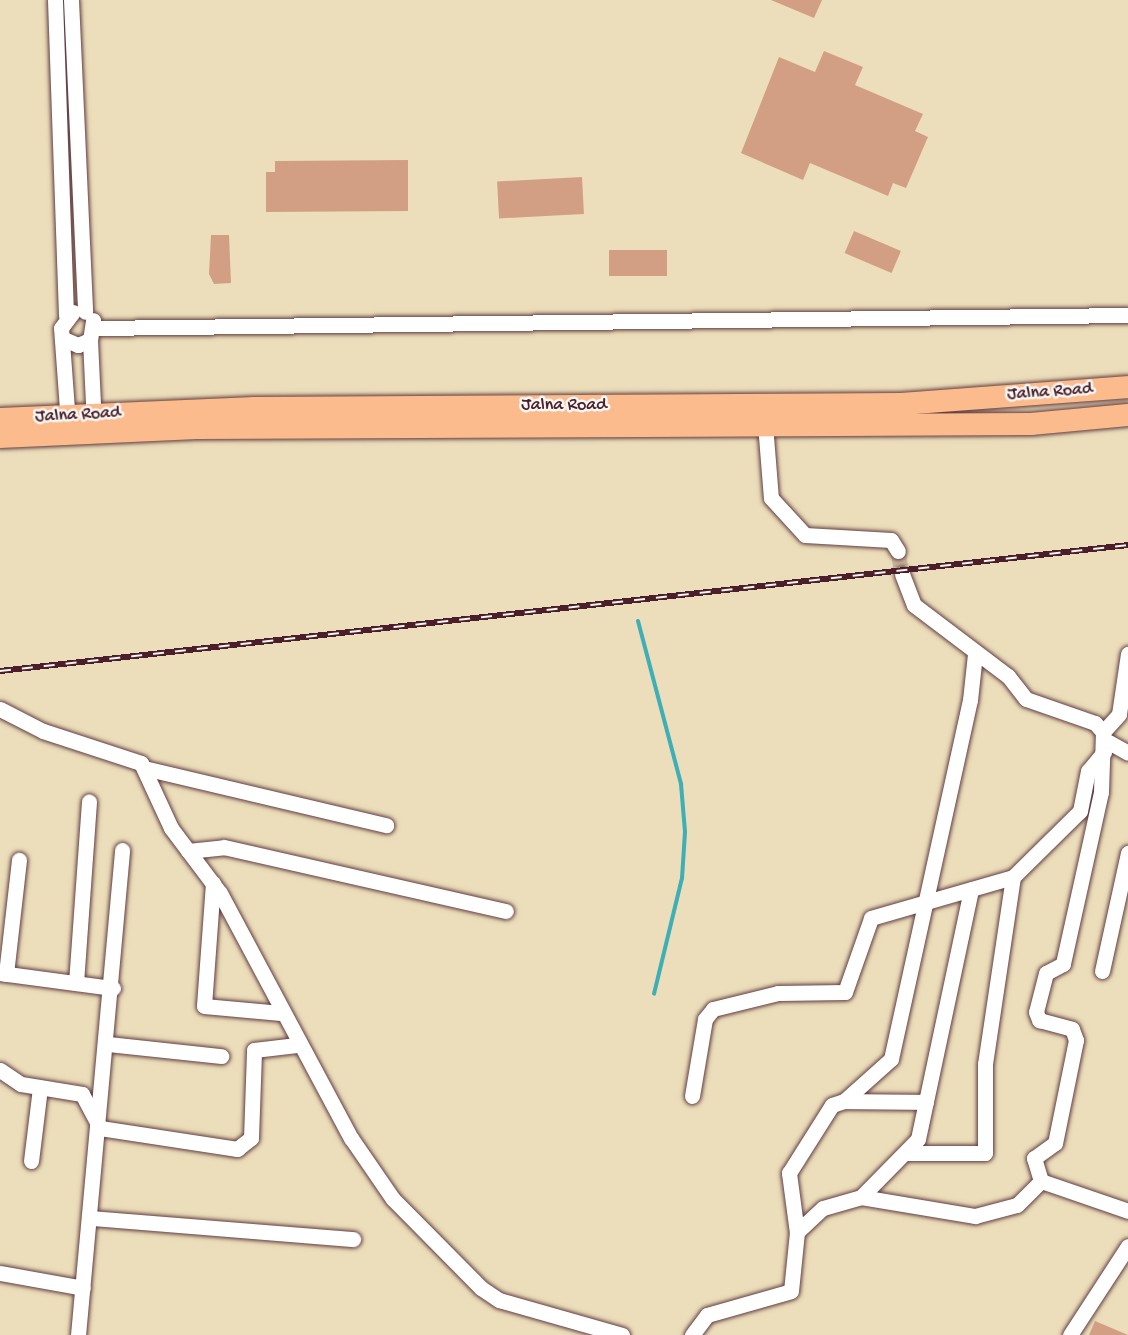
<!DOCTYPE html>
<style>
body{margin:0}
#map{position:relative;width:1128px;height:1335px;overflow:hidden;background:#ecdeba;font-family:"Gochi Hand",sans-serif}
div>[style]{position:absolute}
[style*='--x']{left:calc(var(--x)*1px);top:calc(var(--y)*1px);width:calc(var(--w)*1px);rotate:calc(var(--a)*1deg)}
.stream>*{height:4px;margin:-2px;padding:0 2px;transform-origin:2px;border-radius:2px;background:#3eaeb7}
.building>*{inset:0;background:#d39f84;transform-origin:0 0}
.minor-tunnel>*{height:15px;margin-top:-7.5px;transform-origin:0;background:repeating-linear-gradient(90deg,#ccb89d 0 15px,transparent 0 23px)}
.roads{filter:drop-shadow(0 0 2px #623c40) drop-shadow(0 0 2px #623c40)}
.minor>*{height:15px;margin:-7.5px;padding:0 7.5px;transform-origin:7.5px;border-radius:7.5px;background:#fff}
.highway>*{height:22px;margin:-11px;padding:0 11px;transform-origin:11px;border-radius:11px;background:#fbbb8d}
.rail>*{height:6px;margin-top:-3px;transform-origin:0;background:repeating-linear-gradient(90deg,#f6f6f2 0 11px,#4a1f2b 0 22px);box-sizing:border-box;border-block:2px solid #4a1f2b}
span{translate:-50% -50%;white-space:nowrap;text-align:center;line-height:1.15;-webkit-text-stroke:5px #f6f6f2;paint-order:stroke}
.street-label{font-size:18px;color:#4a1f2b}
</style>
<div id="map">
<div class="stream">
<div style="--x:638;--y:621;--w:169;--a:75.2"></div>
<div style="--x:681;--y:784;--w:48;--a:85.2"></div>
<div style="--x:685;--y:832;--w:46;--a:93.7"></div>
<div style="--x:682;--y:878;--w:119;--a:103.6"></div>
</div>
<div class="building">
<div style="clip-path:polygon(771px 0,822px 0,814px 18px)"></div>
<div style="clip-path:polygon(824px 51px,863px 67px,855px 85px,923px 114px,915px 131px,928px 137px,906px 188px,893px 183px,888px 196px,810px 163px,803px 180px,741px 153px,779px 57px,815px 72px)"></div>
<div style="clip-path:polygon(408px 160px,408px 211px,266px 212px,266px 172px,275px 172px,275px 161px)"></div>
<div style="left:582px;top:177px;width:37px;height:85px;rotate:87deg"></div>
<div style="left:854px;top:231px;width:51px;height:24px;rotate:23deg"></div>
<div style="clip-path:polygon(211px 235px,229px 235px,231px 283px,214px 284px,209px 274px)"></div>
<div style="left:609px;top:250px;width:58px;height:26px"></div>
<div style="clip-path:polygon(1095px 1321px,1128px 1335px,1089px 1335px)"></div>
</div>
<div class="minor-tunnel">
<div style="--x:898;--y:551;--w:23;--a:80"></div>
</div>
<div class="roads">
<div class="minor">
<div style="--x:55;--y:0;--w:316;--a:88"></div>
<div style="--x:71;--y:0;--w:312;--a:87.4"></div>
<div style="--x:95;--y:328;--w:1033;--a:-0.72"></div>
<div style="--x:66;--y:340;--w:13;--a:23"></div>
<div style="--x:78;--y:345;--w:13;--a:-23"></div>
<div style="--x:90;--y:340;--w:20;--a:-81"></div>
<div style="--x:90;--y:340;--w:84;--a:87.3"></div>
<div style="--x:68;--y:423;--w:95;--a:-94.2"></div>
<div style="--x:61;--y:328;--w:20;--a:-53"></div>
<div style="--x:765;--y:424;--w:74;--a:85.4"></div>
<div style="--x:771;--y:498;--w:50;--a:47.4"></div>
<div style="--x:805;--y:535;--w:86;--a:3.3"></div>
<div style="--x:891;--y:540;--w:13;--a:58"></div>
<div style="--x:902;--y:574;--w:33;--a:69"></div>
<div style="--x:914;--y:605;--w:118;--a:37.1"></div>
<div style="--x:1008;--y:676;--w:29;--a:52"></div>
<div style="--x:1026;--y:699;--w:73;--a:19.2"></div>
<div style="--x:1095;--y:723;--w:12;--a:48"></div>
<div style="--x:1103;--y:732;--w:60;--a:91.9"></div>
<div style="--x:1101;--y:792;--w:176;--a:102.5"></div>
<div style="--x:1063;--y:964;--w:19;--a:152"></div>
<div style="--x:1046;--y:973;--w:40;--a:104.4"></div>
<div style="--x:1036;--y:1012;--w:9;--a:69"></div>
<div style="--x:1039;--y:1020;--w:34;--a:15"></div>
<div style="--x:1072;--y:1029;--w:12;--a:70"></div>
<div style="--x:1076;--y:1040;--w:105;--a:101.5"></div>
<div style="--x:1055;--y:1143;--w:26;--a:144"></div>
<div style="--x:1034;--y:1158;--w:24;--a:73"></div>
<div style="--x:1041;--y:1181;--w:92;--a:19"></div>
<div style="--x:0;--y:709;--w:48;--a:27.1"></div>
<div style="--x:43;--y:731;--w:103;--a:18.1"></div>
<div style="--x:141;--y:763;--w:72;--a:65.2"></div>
<div style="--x:171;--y:828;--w:81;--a:53"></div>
<div style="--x:220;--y:893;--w:278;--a:61.9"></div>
<div style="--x:351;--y:1138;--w:74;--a:55.5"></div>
<div style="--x:393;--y:1199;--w:125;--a:45.3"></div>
<div style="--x:481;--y:1288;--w:22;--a:34"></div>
<div style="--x:499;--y:1300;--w:128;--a:15.9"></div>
<div style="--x:1103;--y:732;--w:24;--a:-48"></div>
<div style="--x:1119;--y:714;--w:61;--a:-81.5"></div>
<div style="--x:1105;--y:740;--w:26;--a:29"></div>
<div style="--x:144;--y:768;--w:249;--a:13.3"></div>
<div style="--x:188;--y:851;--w:36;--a:-6"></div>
<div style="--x:224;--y:847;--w:289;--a:12.8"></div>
<div style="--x:213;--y:883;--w:123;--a:94.2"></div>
<div style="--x:204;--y:1006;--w:77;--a:5.2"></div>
<div style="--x:1102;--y:971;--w:121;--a:-77.6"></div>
<div style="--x:0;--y:973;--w:114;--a:7.6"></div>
<div style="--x:6;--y:974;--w:115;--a:-83.5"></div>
<div style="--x:76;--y:983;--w:182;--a:-85.9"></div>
<div style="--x:108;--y:1044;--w:114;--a:6.1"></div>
<div style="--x:0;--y:1070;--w:25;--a:34"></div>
<div style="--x:21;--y:1084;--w:62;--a:9.3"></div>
<div style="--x:82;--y:1094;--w:38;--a:62"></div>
<div style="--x:100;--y:1128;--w:139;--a:8.7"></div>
<div style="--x:237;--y:1149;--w:18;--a:-38"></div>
<div style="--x:251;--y:1138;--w:88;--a:-88"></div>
<div style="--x:254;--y:1050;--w:43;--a:-6.6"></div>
<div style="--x:692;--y:1096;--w:78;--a:-80.4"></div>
<div style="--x:705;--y:1019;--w:13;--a:-51"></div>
<div style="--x:713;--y:1009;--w:67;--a:-13.8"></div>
<div style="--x:778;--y:993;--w:67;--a:-0.9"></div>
<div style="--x:845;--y:992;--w:78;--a:-70.6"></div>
<div style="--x:871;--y:918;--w:148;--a:-16.1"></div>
<div style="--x:1013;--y:877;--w:94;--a:-44.6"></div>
<div style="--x:1080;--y:811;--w:41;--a:-78.7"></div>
<div style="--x:1088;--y:771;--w:25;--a:-50"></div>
<div style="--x:844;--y:1101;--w:63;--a:-41.8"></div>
<div style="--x:891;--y:1059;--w:368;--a:-77.6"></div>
<div style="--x:970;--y:700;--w:46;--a:-83.8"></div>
<div style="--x:908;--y:1153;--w:77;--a:0"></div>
<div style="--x:985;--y:1153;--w:89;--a:-90"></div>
<div style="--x:985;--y:1064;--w:189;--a:-81.5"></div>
<div style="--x:31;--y:1161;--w:74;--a:-83"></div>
<div style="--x:861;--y:1197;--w:81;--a:-45.5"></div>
<div style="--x:918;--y:1139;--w:255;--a:-78"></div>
<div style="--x:91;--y:1218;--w:263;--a:4.6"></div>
<div style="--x:797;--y:1233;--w:61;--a:-97.6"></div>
<div style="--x:789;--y:1173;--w:80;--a:-57.7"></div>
<div style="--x:832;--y:1105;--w:13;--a:-18"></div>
<div style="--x:844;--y:1101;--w:82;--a:0.7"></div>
<div style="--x:0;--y:1273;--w:84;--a:10.2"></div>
<div style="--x:78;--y:1335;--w:487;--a:-84.8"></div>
<div style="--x:692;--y:1335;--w:25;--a:-53"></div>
<div style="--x:707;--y:1315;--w:87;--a:-15.9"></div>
<div style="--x:791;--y:1291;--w:59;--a:-84.2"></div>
<div style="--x:797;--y:1232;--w:35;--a:-43"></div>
<div style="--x:823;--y:1208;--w:40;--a:-16"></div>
<div style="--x:861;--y:1197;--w:116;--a:9.5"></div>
<div style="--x:975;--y:1216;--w:43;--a:-14.7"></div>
<div style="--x:1017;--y:1205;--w:34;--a:-45"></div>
<div style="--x:1070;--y:1335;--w:106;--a:-56.9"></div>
</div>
<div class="highway">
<div style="--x:0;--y:419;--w:255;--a:-2.5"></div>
<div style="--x:255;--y:408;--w:647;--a:-0.35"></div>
<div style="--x:902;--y:404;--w:227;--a:-4.3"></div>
<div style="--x:0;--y:437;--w:197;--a:-2.6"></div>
<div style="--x:197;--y:428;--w:834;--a:-0.27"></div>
<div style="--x:1031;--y:424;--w:97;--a:-5.3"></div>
</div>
</div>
<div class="rail">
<div style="--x:0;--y:671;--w:1135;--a:-6.37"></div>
</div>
<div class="street-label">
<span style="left:1050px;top:393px;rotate:-4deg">Jalna Road</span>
<span style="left:564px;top:406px">Jalna Road</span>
<span style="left:78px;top:416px;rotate:-3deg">Jalna Road</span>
</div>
</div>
